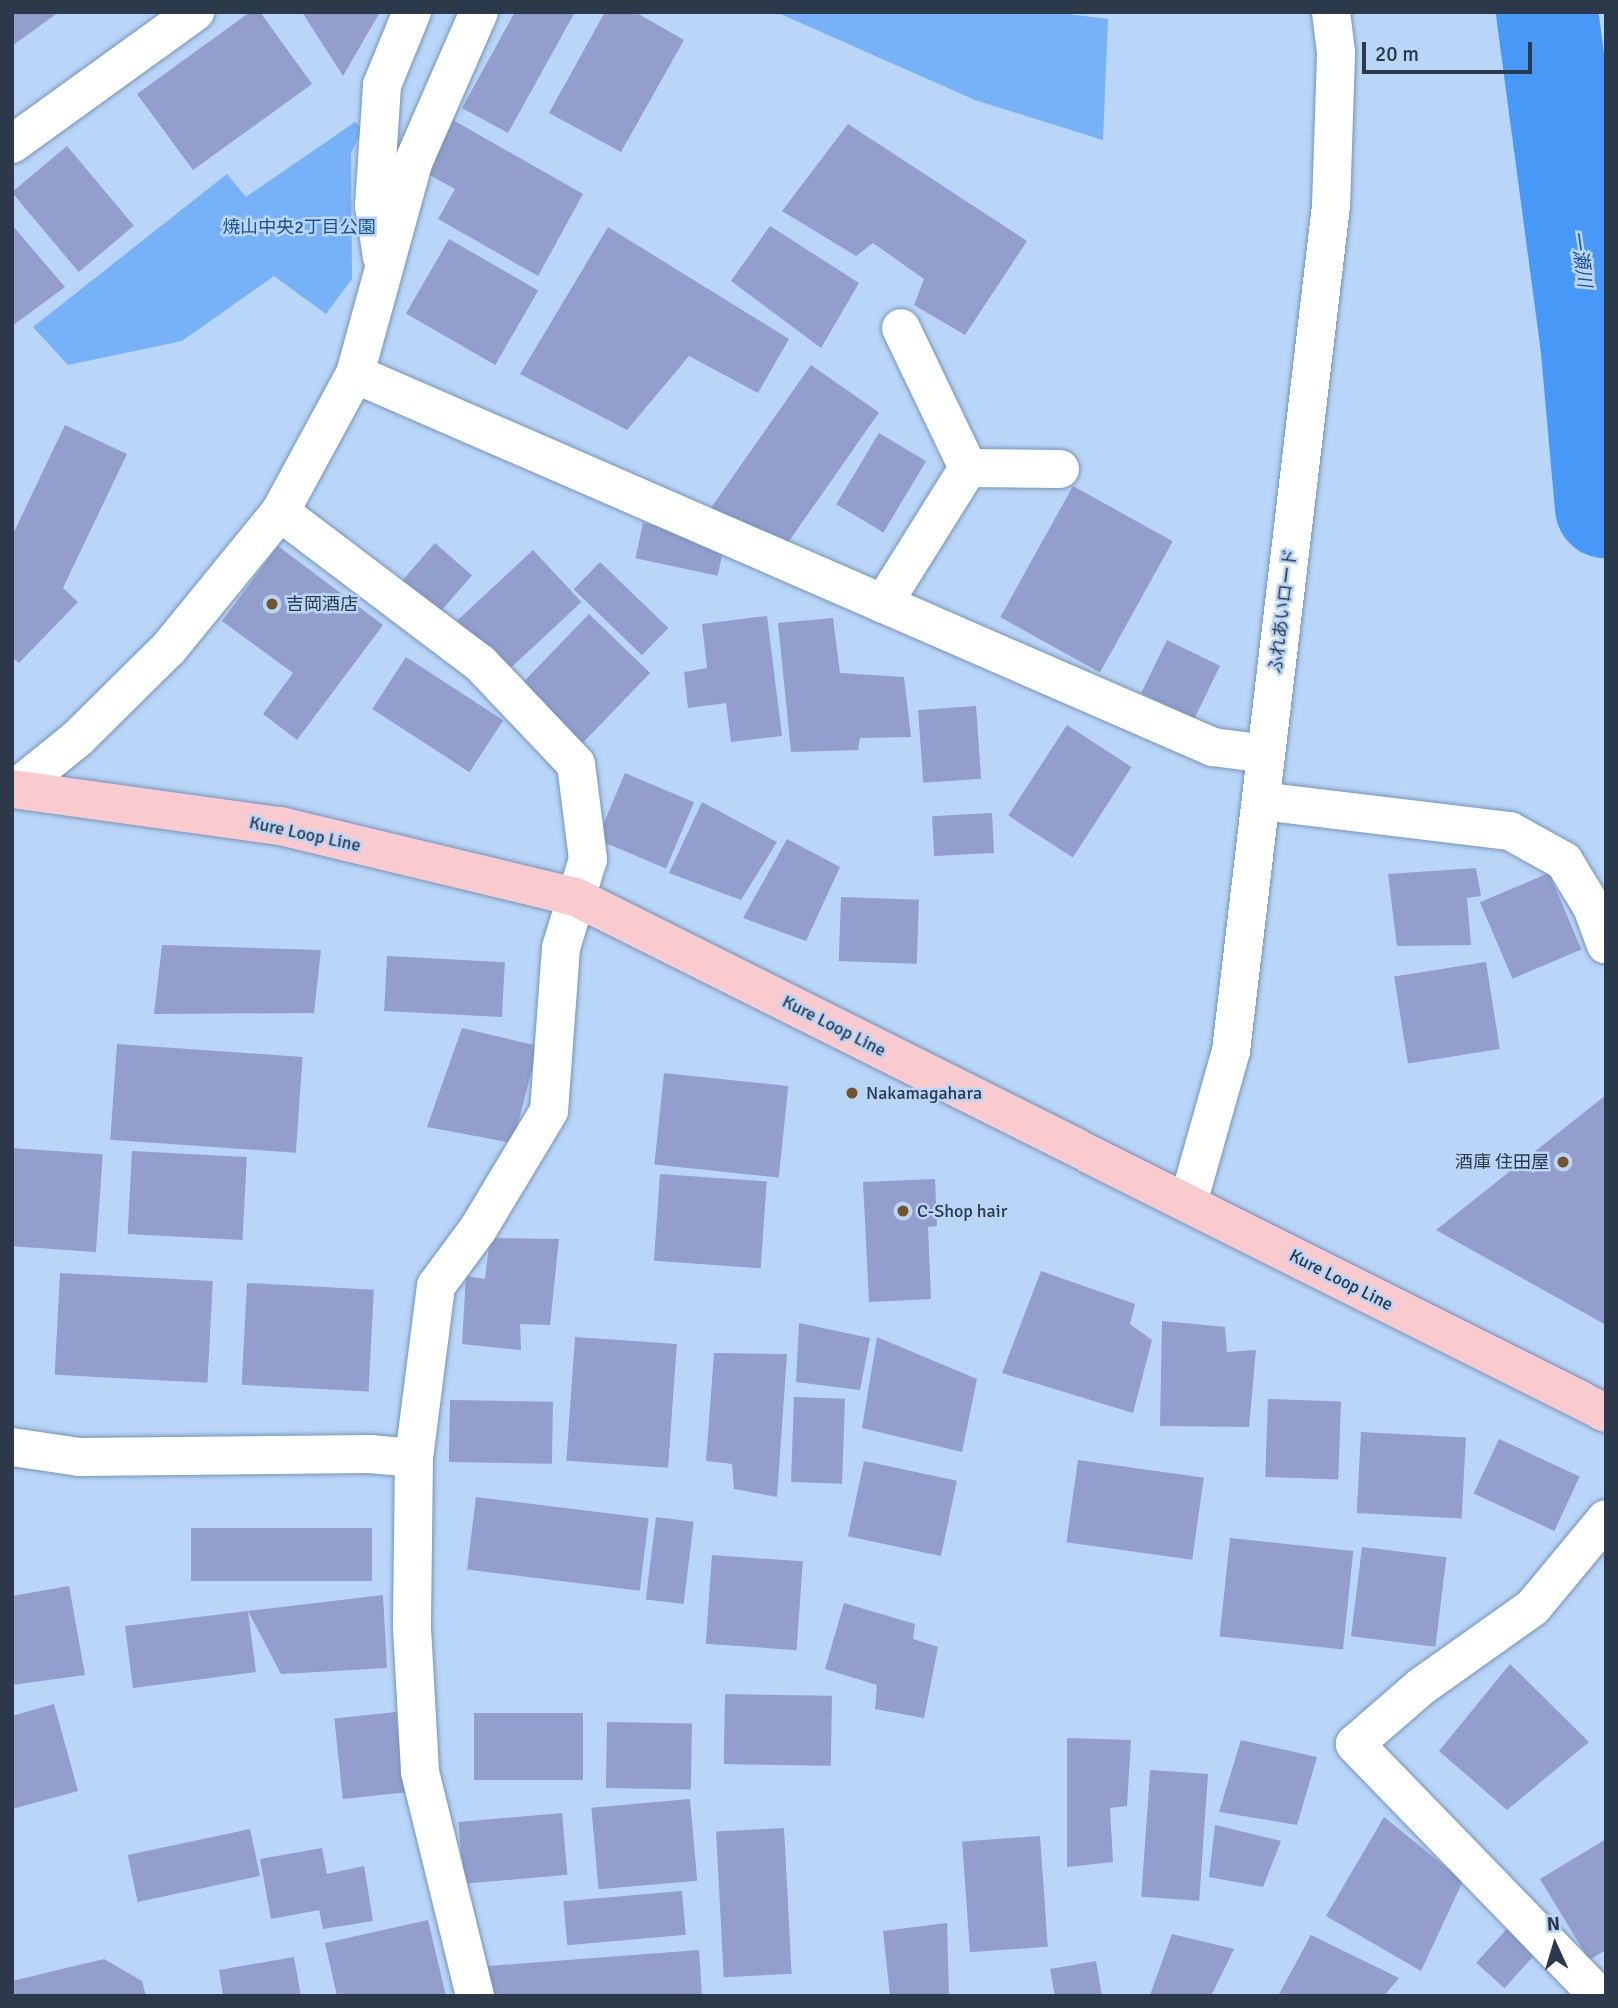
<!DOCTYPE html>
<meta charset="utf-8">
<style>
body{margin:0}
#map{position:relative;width:1618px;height:2008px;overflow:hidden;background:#b9d5f7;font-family:Signika,"Noto Sans JP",sans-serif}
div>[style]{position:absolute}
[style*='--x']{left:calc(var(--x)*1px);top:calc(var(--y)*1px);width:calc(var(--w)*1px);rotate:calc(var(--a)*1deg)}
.green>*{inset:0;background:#77b1f7}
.river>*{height:102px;margin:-51px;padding:0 51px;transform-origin:51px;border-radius:51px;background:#4798f7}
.building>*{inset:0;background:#939ecd;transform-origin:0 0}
.roads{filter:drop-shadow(0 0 2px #7494bc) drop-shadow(0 0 2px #7494bc)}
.minor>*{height:38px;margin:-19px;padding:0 19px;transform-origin:19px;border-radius:19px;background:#fff}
.major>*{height:38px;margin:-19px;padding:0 19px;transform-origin:19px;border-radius:19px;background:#f9cbcf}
.dots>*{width:19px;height:19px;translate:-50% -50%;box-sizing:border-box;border:4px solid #b9d5f7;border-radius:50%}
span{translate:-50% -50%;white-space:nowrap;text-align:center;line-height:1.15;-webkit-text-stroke:5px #b9d5f7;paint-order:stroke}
.park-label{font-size:18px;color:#1c528e}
.poi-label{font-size:18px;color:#2c394a}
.left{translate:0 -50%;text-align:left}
.right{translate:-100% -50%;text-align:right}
.street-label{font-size:18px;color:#2c394a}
.water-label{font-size:19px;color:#1e5390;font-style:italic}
.frame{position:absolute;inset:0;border:14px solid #2c394a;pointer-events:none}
.north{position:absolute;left:1520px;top:1910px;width:70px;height:70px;-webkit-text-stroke:5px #b9d5f7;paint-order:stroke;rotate:356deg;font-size:19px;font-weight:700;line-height:28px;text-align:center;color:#2c394a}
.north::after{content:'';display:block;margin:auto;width:24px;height:32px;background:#2c394a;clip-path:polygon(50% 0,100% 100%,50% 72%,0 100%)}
.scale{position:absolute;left:1362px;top:42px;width:170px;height:32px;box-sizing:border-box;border:4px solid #2c394a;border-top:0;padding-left:9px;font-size:21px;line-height:24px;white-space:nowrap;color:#2c394a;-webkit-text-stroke:5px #b9d5f7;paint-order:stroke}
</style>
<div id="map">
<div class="green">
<div style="clip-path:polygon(776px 12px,1052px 12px,1108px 19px,1103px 140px,975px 100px)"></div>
<div style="clip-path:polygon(355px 122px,363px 130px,351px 153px,352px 279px,326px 314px,274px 276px,182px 341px,68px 365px,33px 327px,227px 174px,246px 197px)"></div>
</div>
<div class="river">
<div style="--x:1547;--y:12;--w:331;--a:82.4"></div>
<div style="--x:1591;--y:340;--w:168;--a:84.9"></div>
</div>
<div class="building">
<div style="clip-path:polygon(12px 12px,59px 12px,12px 46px)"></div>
<div style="clip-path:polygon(250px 12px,260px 12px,312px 84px,193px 170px,137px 94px)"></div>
<div style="clip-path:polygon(302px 12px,380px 12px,343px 76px)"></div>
<div style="clip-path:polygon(515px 12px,575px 12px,508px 133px,462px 108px)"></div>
<div style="clip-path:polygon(605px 12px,635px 12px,684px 40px,621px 152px,549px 113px)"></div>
<div style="clip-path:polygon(453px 120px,583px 194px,538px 276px,438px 219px,455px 189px,424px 172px)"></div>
<div style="clip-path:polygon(848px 124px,1027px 241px,965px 335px,914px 305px,924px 279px,873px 243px,856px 256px,782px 211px)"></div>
<div style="left:67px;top:146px;width:104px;height:72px;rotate:50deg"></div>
<div style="clip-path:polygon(12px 225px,65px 287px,12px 326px)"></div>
<div style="clip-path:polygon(770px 226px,859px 283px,821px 348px,731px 281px)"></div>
<div style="clip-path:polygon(608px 227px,789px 339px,758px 393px,689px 356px,627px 430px,520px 374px)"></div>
<div style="left:449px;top:239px;width:103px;height:86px;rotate:30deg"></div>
<div style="left:811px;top:365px;width:83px;height:177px;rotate:35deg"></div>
<div style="clip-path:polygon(65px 425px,127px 454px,63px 588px,78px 602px,19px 663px,12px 657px,12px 536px)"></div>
<div style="left:879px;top:433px;width:55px;height:83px;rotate:31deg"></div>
<div style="left:1073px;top:486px;width:114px;height:150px;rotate:29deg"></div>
<div style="left:643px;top:523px;width:84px;height:36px;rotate:12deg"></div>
<div style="left:435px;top:543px;width:49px;height:55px;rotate:41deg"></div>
<div style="clip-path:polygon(278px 546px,383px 625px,297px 740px,263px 714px,293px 673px,222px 621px)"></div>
<div style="left:533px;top:550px;width:71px;height:105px;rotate:47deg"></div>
<div style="left:600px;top:562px;width:95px;height:38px;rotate:44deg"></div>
<div style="left:589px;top:614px;width:85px;height:99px;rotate:44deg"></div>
<div style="clip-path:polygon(767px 616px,782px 736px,731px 742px,726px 703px,688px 708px,684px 672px,707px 668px,702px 624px)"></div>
<div style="clip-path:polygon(833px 618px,840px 673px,904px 677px,911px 737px,860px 738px,858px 750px,791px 752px,778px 623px)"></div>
<div style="left:1167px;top:640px;width:59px;height:59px;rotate:26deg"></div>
<div style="left:406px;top:657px;width:116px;height:62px;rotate:33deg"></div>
<div style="left:976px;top:706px;width:73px;height:58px;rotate:86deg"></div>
<div style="left:1067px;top:725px;width:77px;height:108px;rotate:33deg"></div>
<div style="left:625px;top:773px;width:75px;height:72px;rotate:23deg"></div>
<div style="clip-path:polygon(702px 802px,777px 842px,741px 900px,669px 873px)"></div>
<div style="left:992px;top:813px;width:40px;height:60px;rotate:87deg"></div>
<div style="clip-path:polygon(787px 839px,840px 867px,806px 941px,743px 918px)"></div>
<div style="clip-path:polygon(1476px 868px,1481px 896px,1467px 898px,1471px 945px,1397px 946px,1388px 874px)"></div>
<div style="left:1549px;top:873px;width:83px;height:75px;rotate:67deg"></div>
<div style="left:841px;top:897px;width:78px;height:64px;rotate:2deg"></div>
<div style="clip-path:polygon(162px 945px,321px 950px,314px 1013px,154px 1014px)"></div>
<div style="left:387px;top:956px;width:118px;height:55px;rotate:3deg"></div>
<div style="left:1486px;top:962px;width:88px;height:93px;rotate:81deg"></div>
<div style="clip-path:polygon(462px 1028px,538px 1046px,513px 1143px,427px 1127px)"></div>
<div style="left:117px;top:1044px;width:186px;height:96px;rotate:4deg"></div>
<div style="left:664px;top:1073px;width:125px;height:92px;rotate:6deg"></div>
<div style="clip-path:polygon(1606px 1095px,1606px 1325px,1436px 1230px)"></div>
<div style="left:12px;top:1148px;width:91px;height:98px;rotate:4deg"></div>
<div style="left:132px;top:1151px;width:115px;height:83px;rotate:3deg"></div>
<div style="left:660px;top:1174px;width:107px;height:87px;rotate:4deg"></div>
<div style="clip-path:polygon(935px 1179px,937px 1226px,928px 1227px,931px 1299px,869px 1302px,863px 1182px)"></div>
<div style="clip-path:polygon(490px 1238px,559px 1239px,550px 1325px,520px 1324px,521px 1350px,462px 1344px,466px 1276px,485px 1279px)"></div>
<div style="clip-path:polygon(1041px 1271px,1135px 1304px,1130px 1324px,1152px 1340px,1133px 1413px,1002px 1373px)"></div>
<div style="left:60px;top:1273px;width:153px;height:102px;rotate:3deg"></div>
<div style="left:247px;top:1283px;width:127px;height:102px;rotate:3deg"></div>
<div style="clip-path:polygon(1162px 1321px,1225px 1327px,1227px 1352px,1256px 1350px,1249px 1427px,1160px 1426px)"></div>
<div style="clip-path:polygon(799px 1323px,870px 1338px,860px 1390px,796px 1382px)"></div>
<div style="left:575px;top:1337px;width:102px;height:124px;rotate:4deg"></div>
<div style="clip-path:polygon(877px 1337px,977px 1379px,962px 1452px,862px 1428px)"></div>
<div style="clip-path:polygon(714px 1353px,787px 1354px,777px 1497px,734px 1489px,732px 1464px,706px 1461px)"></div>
<div style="left:794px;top:1397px;width:51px;height:85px;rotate:2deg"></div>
<div style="left:1268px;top:1399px;width:73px;height:78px;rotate:2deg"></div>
<div style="left:450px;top:1400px;width:103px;height:62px;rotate:1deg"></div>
<div style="left:1361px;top:1432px;width:105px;height:81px;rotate:3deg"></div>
<div style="left:1499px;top:1439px;width:89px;height:60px;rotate:25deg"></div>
<div style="left:1078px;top:1460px;width:127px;height:83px;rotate:8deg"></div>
<div style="left:864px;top:1461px;width:95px;height:77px;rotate:12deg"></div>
<div style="left:476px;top:1497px;width:174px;height:73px;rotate:7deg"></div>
<div style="left:656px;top:1517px;width:38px;height:83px;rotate:7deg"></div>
<div style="left:372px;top:1528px;width:53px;height:181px;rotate:90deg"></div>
<div style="left:1230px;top:1538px;width:124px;height:99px;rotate:6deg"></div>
<div style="left:1362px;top:1547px;width:85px;height:90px;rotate:7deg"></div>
<div style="left:712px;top:1555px;width:91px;height:89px;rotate:4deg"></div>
<div style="clip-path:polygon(69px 1586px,85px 1675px,12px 1685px,12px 1596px)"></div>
<div style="clip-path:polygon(383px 1595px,387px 1668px,281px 1674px,248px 1611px,256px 1672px,133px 1688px,125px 1626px,248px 1611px)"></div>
<div style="clip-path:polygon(844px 1603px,915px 1624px,913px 1639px,938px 1647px,924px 1718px,875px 1709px,877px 1685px,825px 1669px)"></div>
<div style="clip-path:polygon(1510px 1664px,1589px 1742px,1507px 1810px,1439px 1751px)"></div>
<div style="left:725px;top:1694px;width:107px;height:70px;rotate:1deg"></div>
<div style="clip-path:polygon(54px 1704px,78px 1791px,12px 1809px,12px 1716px)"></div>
<div style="left:396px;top:1712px;width:81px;height:62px;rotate:84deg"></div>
<div style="left:583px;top:1713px;width:67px;height:109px;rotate:90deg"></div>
<div style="left:607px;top:1722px;width:85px;height:66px;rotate:1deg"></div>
<div style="clip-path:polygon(1067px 1738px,1131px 1740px,1127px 1806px,1110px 1808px,1113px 1862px,1067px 1867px)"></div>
<div style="clip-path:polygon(1241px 1740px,1317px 1757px,1297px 1825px,1219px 1812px)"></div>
<div style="left:1208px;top:1774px;width:127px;height:58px;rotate:94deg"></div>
<div style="left:690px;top:1799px;width:82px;height:99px;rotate:85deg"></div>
<div style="left:562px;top:1813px;width:62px;height:104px;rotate:85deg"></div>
<div style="clip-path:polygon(1384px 1817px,1463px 1881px,1421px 1971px,1326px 1916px)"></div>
<div style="clip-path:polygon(1215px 1825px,1281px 1841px,1263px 1887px,1209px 1877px)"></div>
<div style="left:784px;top:1828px;width:146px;height:68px;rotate:87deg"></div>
<div style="left:250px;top:1829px;width:48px;height:125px;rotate:78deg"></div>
<div style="left:1040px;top:1836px;width:111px;height:78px;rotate:86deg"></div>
<div style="clip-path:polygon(1606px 1839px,1606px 1950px,1589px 1960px,1540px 1879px)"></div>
<div style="clip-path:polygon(322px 1848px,327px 1874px,364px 1866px,373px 1921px,323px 1929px,319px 1910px,271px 1919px,260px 1859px)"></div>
<div style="left:682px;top:1891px;width:44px;height:119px;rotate:85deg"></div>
<div style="clip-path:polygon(428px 1920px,446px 1996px,337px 1996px,325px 1943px)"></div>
<div style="left:1513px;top:1922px;width:38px;height:55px;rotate:42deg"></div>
<div style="clip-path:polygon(947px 1923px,949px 1996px,890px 1996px,883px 1931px)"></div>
<div style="clip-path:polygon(1172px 1934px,1234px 1949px,1211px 1996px,1150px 1995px)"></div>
<div style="clip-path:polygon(1311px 1935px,1399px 1978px,1384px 1996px,1278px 1996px)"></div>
<div style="clip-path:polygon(699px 1950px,702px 1996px,490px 1996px,488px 1966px)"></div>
<div style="clip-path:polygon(294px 1957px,301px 1996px,223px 1996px,219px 1970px)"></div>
<div style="clip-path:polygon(104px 1959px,142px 1981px,146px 1996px,15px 1996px,12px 1981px)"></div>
<div style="clip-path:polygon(1096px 1961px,1102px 1996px,1055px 1996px,1050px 1969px)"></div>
</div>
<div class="roads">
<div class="minor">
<div style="--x:12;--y:144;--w:226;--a:-35.8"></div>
<div style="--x:382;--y:257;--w:52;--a:-98.9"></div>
<div style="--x:374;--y:206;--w:121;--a:-86.2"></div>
<div style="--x:382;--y:85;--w:79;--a:-67.7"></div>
<div style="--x:355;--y:374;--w:936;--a:23.5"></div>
<div style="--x:1213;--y:747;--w:53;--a:7.5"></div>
<div style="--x:968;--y:468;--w:92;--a:0.6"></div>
<div style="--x:280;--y:512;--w:251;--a:37.1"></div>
<div style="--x:480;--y:663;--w:139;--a:46.5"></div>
<div style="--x:576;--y:764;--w:96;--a:82.8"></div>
<div style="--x:588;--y:859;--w:93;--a:106.9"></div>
<div style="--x:561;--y:948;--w:163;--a:94.2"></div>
<div style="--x:549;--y:1111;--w:138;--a:121"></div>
<div style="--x:478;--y:1229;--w:71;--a:126.4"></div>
<div style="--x:436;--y:1286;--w:173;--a:97.3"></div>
<div style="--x:414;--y:1458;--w:170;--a:90.7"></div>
<div style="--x:412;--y:1628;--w:144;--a:86.8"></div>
<div style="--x:420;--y:1772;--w:231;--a:76.2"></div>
<div style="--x:883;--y:604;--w:160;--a:-58"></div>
<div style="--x:968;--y:468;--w:155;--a:-115.6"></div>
<div style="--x:15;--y:789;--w:80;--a:-38.9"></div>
<div style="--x:77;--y:739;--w:129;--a:-44.7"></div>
<div style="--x:169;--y:648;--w:176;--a:-50.8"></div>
<div style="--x:280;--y:512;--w:157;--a:-61.5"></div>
<div style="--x:355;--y:374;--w:219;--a:-74.6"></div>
<div style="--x:413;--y:163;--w:165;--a:-66.4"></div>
<div style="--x:1261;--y:801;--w:251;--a:6.9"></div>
<div style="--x:1510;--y:831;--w:62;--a:29.1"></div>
<div style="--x:1564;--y:861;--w:54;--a:58.7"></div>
<div style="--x:1592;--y:907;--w:40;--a:69.8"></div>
<div style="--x:1188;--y:1203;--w:158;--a:-74.2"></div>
<div style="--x:1231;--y:1051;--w:851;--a:-83.25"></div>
<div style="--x:1331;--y:206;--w:154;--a:-88.1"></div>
<div style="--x:1336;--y:52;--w:40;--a:-97.1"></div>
<div style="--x:12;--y:1447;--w:68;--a:8.5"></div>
<div style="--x:79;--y:1457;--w:291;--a:-0.6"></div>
<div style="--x:370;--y:1454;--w:44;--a:5.2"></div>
<div style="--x:1599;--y:1996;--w:351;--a:-134.1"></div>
<div style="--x:1355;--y:1744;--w:89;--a:-40.9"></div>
<div style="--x:1422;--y:1686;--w:136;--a:-35.4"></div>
<div style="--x:1533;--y:1607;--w:114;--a:-50.3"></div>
</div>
<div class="major">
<div style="--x:12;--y:789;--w:271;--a:7.9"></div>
<div style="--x:280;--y:826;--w:304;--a:13.5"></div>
<div style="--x:576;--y:897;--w:1152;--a:26.61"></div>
</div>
</div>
<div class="dots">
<div style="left:272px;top:604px;background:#74552a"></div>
<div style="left:852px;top:1093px;background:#74552a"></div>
<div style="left:1563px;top:1162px;background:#74552a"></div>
<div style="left:903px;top:1211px;background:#74552a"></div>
</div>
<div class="park-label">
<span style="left:299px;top:227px">焼山中央2丁目公園</span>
</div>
<div class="poi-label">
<span class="left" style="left:286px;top:604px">吉岡酒店</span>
<span class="left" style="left:866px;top:1093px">Nakamagahara</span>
<span class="right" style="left:1549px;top:1162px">酒庫 住田屋</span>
<span class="left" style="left:917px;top:1211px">C-Shop hair</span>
</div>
<div class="street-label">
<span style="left:1283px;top:611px;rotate:-83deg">ふれあいロード</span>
<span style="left:305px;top:834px;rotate:12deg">Kure Loop Line</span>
<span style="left:834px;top:1026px;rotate:27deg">Kure Loop Line</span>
<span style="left:1341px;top:1280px;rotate:27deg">Kure Loop Line</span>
</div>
<div class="water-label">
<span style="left:1580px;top:259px;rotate:82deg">一瀬川</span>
</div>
<div class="frame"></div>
<div class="north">N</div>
<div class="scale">20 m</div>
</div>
